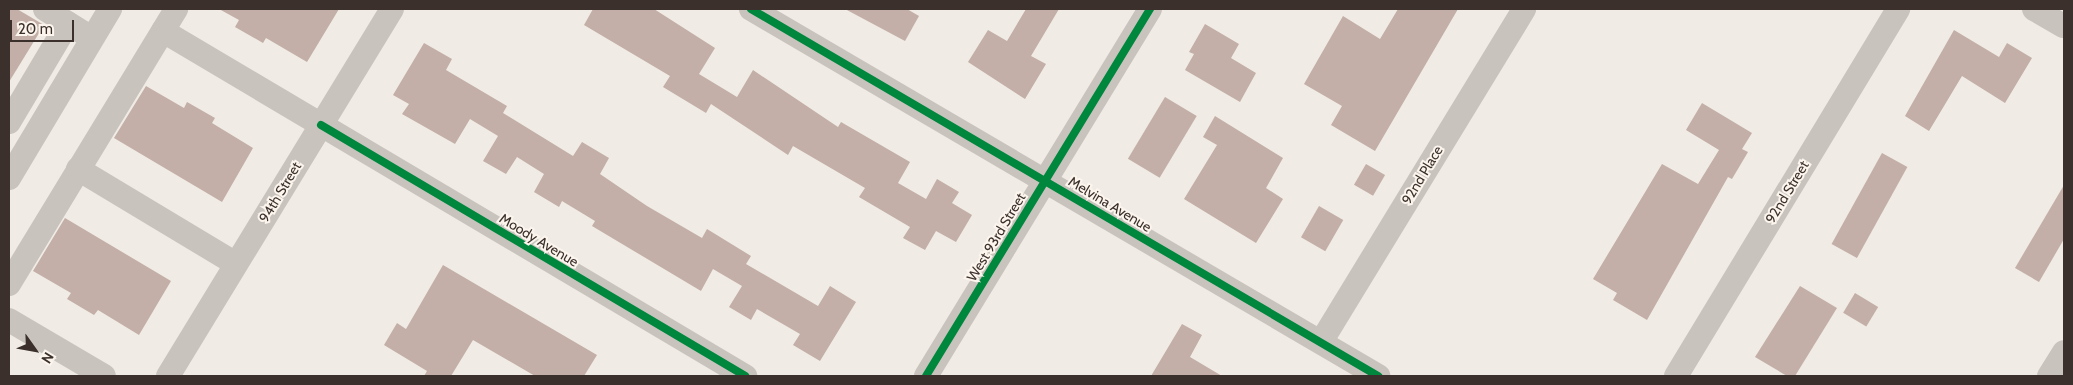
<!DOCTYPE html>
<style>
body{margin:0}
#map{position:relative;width:2073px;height:385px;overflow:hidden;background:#f0ebe5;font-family:Cabin,sans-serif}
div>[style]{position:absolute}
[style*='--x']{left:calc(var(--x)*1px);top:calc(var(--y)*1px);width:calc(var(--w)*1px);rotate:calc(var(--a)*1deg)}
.building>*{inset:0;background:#c3afa7;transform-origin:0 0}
.minor>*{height:24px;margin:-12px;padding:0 12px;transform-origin:12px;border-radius:12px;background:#c9c3be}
.cycleway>*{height:8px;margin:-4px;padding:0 4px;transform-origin:4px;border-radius:4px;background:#00873e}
span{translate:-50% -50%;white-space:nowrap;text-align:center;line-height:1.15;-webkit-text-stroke:4px #fbf5ee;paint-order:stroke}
.street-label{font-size:14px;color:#3b302b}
.frame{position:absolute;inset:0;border:10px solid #3b302b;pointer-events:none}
.north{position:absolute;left:10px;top:325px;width:50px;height:50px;-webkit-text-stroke:4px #fbf5ee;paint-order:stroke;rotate:122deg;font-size:14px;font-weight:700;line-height:20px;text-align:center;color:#3b302b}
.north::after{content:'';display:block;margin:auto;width:18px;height:22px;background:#3b302b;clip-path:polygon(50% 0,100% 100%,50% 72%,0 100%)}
.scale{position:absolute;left:10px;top:20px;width:64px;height:22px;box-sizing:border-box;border:2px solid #3b302b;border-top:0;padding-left:6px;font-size:15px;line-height:18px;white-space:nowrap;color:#3b302b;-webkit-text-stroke:4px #fbf5ee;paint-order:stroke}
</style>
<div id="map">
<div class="building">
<div style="clip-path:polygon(9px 9px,17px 9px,44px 25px,9px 82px)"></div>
<div style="clip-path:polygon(219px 9px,339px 9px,307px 62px,266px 38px,263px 43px,235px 27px,239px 20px)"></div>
<div style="clip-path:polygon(593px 9px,654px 9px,715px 48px,699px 74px,737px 97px,753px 70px,838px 127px,841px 122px,910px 162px,898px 183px,926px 199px,937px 179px,959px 192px,952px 203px,972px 215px,956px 242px,936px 231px,925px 250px,903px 238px,910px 227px,859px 197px,865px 188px,793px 146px,788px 155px,711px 104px,706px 113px,663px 87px,670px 76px,584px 25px)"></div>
<div style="clip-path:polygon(845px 9px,907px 9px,919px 16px,905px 41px)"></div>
<div style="clip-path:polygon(1026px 9px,1059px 9px,1031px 56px,1046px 64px,1025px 99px,968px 62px,988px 30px,1007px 41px)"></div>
<div style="clip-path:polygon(1398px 9px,1458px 9px,1375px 151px,1331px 125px,1342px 106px,1304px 84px,1343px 16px,1380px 39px)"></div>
<div style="clip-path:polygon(1205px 24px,1239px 44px,1231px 58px,1256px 73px,1240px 102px,1185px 70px,1194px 54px,1189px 52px)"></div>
<div style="clip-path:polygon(1954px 30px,1999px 57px,2007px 43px,2032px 58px,2005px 103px,1962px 76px,1929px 131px,1905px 116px)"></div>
<div style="clip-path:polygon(424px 43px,452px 59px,446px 70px,507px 106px,503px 113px,573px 156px,582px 142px,609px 158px,600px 174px,647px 206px,702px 238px,707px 229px,751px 256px,746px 264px,818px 306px,830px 286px,856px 302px,820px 361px,793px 345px,800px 334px,757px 309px,751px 320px,729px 307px,742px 286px,713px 269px,701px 291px,592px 226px,595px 221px,562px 201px,559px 207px,534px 192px,544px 174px,517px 157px,506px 174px,483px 161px,498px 136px,470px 119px,455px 144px,402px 114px,409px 104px,393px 95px)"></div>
<div style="clip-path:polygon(146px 86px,184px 108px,187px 102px,215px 118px,212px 123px,253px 148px,222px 202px,114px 138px)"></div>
<div style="left:1165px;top:97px;width:37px;height:72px;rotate:31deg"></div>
<div style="clip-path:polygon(1702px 103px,1752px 133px,1742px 149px,1748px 152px,1732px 179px,1728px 177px,1647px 320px,1613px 300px,1617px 293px,1593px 279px,1662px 164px,1698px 184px,1719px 150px,1686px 130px)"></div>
<div style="clip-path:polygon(1215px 116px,1283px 158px,1266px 188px,1283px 199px,1256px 243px,1184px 199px,1217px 145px,1203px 137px)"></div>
<div style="left:1882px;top:153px;width:29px;height:104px;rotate:29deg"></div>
<div style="left:1366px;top:164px;width:22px;height:24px;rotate:30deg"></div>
<div style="clip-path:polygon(2064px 185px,2064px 239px,2039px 282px,2015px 268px)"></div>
<div style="left:1319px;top:206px;width:28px;height:36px;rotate:30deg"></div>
<div style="clip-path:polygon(65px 218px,171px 281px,139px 335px,98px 310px,94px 315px,67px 299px,71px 293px,33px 271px)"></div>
<div style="clip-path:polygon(443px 265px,597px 355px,584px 376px,535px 376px,473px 340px,451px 376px,424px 376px,427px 371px,384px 345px,397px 323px,406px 329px)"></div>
<div style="clip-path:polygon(1800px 286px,1837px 308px,1795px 376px,1787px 376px,1755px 357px)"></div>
<div style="left:1855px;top:293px;width:27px;height:23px;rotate:31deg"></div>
<div style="clip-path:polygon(1182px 324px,1202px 335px,1190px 357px,1222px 376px,1151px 376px)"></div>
</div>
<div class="minor">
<div style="--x:45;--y:9;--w:44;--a:31.9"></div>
<div style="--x:751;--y:9;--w:727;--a:30.34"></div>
<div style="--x:2034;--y:9;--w:34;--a:30"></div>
<div style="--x:163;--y:31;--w:677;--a:30.66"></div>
<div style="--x:9;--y:122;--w:115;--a:-59.2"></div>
<div style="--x:78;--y:169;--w:184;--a:31"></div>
<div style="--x:9;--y:178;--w:197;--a:-59.1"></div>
<div style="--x:9;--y:284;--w:322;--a:-58.7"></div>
<div style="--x:9;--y:320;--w:110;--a:30.5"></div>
<div style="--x:1321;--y:342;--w:390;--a:-58.6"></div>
<div style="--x:168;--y:376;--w:430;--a:-58.6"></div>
<div style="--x:926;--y:376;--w:430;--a:-58.6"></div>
<div style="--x:1676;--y:376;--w:429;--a:-58.8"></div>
<div style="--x:2049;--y:376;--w:28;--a:-58"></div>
</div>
<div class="cycleway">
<div style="--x:751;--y:9;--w:727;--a:30.34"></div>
<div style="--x:321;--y:125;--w:493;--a:30.6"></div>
<div style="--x:926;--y:376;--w:430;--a:-58.6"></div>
</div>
<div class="street-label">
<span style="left:1422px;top:175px;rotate:-59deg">92nd Place</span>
<span style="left:280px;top:192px;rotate:-59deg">94th Street</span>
<span style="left:1787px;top:192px;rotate:-59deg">92nd Street</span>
<span style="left:1110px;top:204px;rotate:31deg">Melvina Avenue</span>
<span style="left:996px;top:237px;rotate:-59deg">West 93rd Street</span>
<span style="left:539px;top:240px;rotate:31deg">Moody Avenue</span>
</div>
<div class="frame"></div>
<div class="north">N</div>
<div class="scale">20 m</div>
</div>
